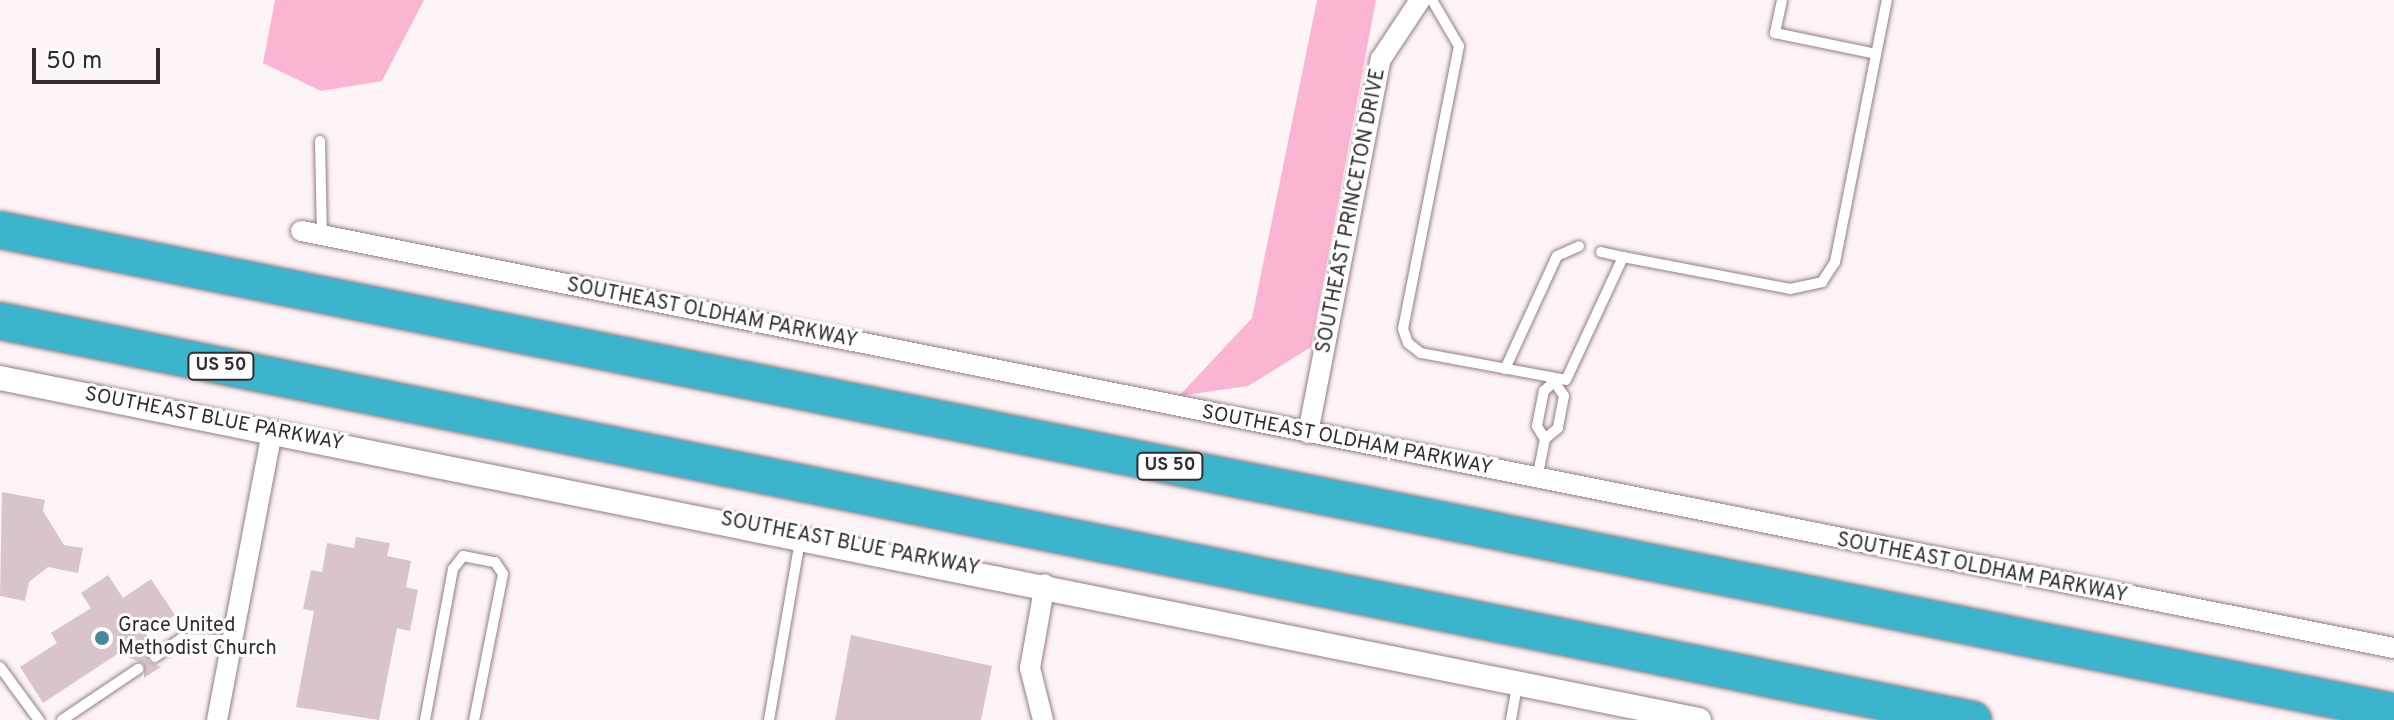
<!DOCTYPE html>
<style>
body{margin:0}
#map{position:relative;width:2394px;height:720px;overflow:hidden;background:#fdf4f7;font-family:Overpass,sans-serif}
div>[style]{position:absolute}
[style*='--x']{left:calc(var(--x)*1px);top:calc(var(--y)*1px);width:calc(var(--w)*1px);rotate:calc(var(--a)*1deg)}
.green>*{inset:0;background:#fab5d2}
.building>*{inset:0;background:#dac4cc}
.roads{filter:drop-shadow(0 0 2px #927d85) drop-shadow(0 0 2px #927d85)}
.service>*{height:10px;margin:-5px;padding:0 5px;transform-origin:5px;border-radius:5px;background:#fff}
.minor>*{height:20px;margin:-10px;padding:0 10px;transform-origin:10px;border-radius:10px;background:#fff}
.tertiary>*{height:24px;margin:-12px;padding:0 12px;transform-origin:12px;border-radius:12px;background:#fff}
.motorway>*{height:36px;margin:-18px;padding:0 18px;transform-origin:18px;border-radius:18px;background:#3bb4cc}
.dots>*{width:22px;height:22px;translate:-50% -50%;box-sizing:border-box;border:4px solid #fff;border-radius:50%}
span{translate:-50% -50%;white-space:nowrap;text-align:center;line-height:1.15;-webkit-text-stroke:6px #fff;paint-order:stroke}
.shield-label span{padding:2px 6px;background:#fff;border:2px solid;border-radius:6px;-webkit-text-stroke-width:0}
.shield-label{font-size:18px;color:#342b2e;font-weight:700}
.street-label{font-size:20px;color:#342b2e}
.poi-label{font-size:20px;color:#342b2e}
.left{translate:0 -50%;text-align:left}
.scale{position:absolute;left:32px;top:48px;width:128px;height:36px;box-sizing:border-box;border:4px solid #342b2e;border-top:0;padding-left:10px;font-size:24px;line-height:28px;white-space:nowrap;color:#342b2e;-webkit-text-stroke:6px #fff;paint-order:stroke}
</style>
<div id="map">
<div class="green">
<div style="clip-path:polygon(275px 0,424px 0,382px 81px,321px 91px,263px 63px)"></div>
<div style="clip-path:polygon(1317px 0,1376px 0,1311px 347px,1248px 386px,1179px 396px,1252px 318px)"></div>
</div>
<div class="building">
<div style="clip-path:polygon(2px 492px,45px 500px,43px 511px,64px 545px,83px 548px,78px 573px,48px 567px,29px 582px,25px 601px,0 596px)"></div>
<div style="clip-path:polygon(356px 537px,390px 543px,387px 556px,411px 561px,406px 587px,418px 590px,410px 631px,397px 628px,379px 720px,296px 707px,314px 611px,303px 609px,311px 570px,322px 572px,327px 543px,354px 548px)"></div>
<div style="clip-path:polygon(108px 575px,123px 598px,151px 579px,175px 615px,146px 634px,153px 643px,148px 661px,161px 667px,144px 678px,144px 664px,119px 653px,43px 703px,20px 667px,57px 643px,51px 633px,91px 608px,81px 593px)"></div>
<div style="clip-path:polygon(851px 635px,992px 666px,981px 720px,835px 720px)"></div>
</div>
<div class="roads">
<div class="service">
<div style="--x:1432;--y:0;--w:53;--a:59.6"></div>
<div style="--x:1459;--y:46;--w:288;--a:101.2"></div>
<div style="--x:1403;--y:329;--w:15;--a:70"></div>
<div style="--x:1408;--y:343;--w:16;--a:38"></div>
<div style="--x:1421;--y:353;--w:147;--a:10.5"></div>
<div style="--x:1566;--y:380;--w:136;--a:-65.1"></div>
<div style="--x:1623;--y:257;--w:170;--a:10.8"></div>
<div style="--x:1790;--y:289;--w:33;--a:-12"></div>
<div style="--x:1822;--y:282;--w:24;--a:-57"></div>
<div style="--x:1835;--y:262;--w:267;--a:-78.8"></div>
<div style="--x:1782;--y:0;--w:34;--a:102"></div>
<div style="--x:1775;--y:33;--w:103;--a:11.7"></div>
<div style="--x:320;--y:141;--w:94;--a:88.8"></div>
<div style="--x:1601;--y:252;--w:23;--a:13"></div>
<div style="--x:1505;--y:369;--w:124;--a:-65.3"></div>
<div style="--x:1557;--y:256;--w:24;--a:-24"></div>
<div style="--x:1556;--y:384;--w:14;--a:56"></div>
<div style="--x:1564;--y:396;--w:33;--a:101"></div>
<div style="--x:1558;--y:428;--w:17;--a:140"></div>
<div style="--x:1545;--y:439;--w:15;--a:-122"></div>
<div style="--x:1537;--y:426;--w:36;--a:-79"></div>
<div style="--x:1544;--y:391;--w:18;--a:-43"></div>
<div style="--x:1537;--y:479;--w:41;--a:-78.7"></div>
<div style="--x:155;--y:657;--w:32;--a:-35"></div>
<div style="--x:181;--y:639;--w:52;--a:1.1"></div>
<div style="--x:0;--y:667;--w:66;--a:53.7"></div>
<div style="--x:62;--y:720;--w:92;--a:-33.9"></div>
<div style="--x:425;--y:720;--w:154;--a:-79.5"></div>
<div style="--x:453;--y:569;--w:16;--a:-52"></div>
<div style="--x:463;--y:556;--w:33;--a:11"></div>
<div style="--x:495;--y:562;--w:14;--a:56"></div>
<div style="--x:503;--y:574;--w:149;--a:101.2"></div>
<div style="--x:769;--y:720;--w:182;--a:-80.2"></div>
<div style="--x:1511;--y:720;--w:36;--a:-80"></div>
</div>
<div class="minor">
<div style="--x:301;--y:231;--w:2134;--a:11.27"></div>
<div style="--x:1308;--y:433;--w:381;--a:-79"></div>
<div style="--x:1381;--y:59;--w:71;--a:-56.5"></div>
<div style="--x:217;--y:720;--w:294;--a:-79.2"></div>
<div style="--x:1043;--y:720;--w:54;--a:-104"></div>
<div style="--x:1030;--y:668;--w:85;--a:-79.9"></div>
</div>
<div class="tertiary">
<div style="--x:0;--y:378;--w:1733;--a:11.38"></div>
</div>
<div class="motorway">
<div style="--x:0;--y:230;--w:2442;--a:11.38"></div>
<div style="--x:0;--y:321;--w:2013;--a:11.43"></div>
</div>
</div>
<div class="dots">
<div style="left:102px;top:638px;background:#468998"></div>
</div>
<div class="shield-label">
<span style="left:221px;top:366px">US 50</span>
<span style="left:1170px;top:466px">US 50</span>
</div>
<div class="street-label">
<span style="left:1352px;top:211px;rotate:-79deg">SOUTHEAST PRINCETON DRIVE</span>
<span style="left:712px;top:314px;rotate:11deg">SOUTHEAST OLDHAM PARKWAY</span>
<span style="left:214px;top:420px;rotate:11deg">SOUTHEAST BLUE PARKWAY</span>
<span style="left:1347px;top:441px;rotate:11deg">SOUTHEAST OLDHAM PARKWAY</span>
<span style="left:850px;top:545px;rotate:11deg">SOUTHEAST BLUE PARKWAY</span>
<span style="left:1982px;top:569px;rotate:11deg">SOUTHEAST OLDHAM PARKWAY</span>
</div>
<div class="poi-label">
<span class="left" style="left:118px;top:638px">Grace United<br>Methodist Church</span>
</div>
<div class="scale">50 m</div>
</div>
